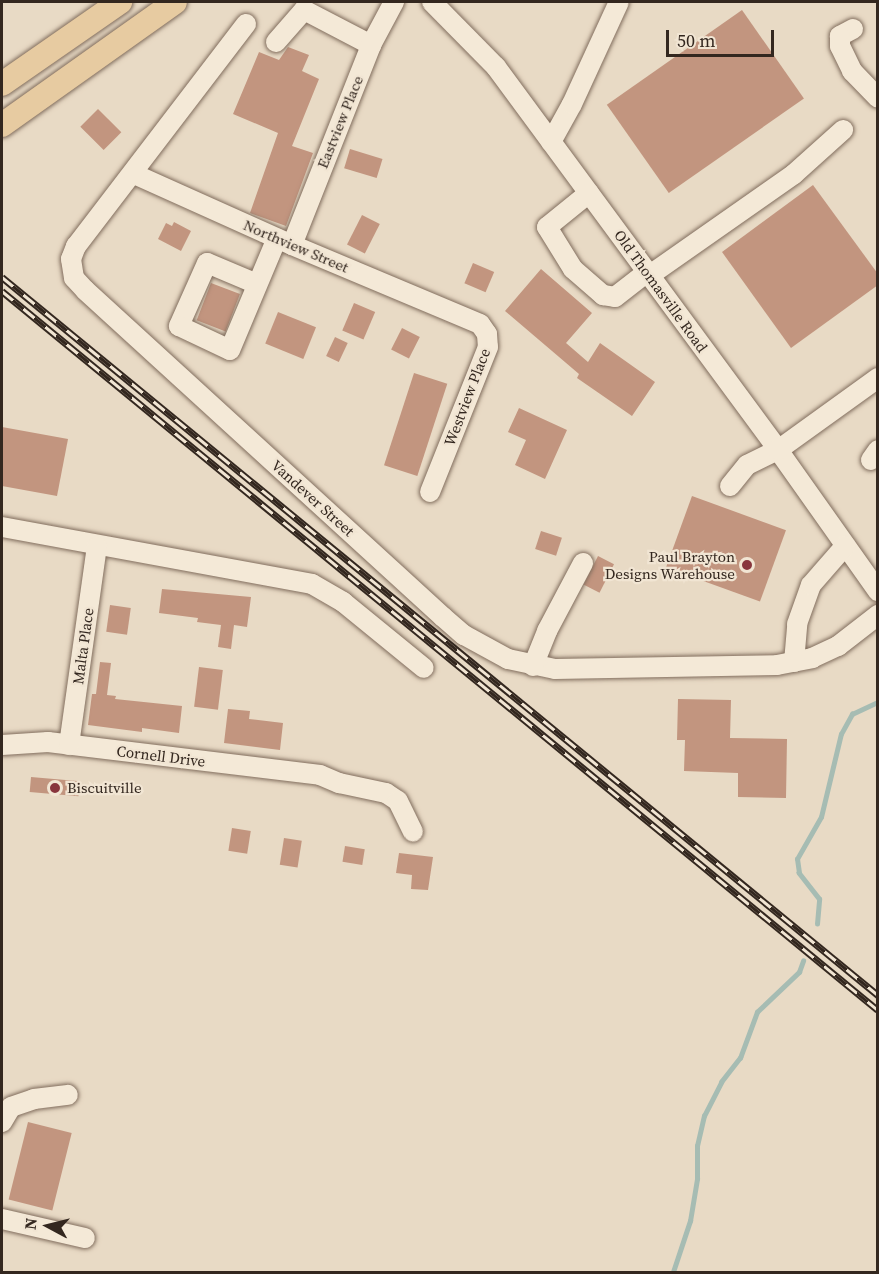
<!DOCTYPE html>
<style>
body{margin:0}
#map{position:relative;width:879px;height:1274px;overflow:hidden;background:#e8dac5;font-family:"Source Serif 4",serif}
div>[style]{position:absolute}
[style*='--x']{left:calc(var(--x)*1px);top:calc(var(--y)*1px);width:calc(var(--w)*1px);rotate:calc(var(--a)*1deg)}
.stream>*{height:4.5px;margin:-2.25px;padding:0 2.25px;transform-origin:2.25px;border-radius:2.25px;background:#a6bcb3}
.building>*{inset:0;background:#c2957f;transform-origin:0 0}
.roads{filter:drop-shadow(0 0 2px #816d5d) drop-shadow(0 0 2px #816d5d)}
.minor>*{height:20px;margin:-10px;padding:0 10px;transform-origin:10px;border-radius:10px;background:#f4e9d7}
.major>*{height:24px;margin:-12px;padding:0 12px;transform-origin:12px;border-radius:12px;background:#e7cba1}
.rail>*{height:7px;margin-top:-3.5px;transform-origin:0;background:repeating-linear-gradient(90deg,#f1e5d3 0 14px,#33271f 0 28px);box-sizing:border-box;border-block:2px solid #33271f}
.dots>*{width:16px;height:16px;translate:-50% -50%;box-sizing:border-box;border:3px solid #f1e5d3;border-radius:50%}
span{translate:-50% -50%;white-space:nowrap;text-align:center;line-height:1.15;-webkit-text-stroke:4.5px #f1e5d3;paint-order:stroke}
.street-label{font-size:15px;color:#33271f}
.poi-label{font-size:15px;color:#33271f}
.right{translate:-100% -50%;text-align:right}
.left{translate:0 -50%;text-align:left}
.frame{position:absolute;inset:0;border:3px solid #33271f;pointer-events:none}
.north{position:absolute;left:18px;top:1196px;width:60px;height:60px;-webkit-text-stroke:4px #f1e5d3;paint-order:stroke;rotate:277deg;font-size:16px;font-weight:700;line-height:24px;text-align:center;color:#33271f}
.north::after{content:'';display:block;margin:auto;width:21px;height:27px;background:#33271f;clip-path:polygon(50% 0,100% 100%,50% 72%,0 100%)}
.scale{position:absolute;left:666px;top:30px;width:108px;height:27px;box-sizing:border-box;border:3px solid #33271f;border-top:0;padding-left:8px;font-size:18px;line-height:21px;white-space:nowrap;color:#33271f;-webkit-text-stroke:4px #f1e5d3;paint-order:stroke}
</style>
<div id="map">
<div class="stream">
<div style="--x:817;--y:924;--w:25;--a:-85"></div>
<div style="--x:819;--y:899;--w:33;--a:-128"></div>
<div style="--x:799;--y:873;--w:14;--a:-98"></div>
<div style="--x:797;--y:859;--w:48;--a:-60.3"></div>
<div style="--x:821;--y:817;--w:85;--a:-76.5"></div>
<div style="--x:841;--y:734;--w:23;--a:-61"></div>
<div style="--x:852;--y:714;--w:29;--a:-25"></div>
<div style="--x:673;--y:1272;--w:54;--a:-71.6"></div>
<div style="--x:690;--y:1221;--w:43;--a:-80.5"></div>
<div style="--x:697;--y:1179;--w:33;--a:-90"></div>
<div style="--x:697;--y:1146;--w:31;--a:-77"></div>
<div style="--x:704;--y:1116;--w:38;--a:-63"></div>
<div style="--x:721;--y:1082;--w:31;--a:-52"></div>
<div style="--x:740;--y:1058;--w:49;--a:-69.7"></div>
<div style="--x:757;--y:1012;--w:58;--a:-43.6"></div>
<div style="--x:799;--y:972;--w:12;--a:-70"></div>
</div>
<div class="building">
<div style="left:742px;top:10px;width:108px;height:165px;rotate:55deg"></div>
<div style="clip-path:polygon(288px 47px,309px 55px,302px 71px,319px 79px,292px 146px,313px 153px,286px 226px,250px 213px,278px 133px,233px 114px,259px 52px,279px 60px)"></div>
<div style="left:98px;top:109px;width:33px;height:25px;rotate:45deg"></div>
<div style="left:350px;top:149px;width:34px;height:20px;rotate:17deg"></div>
<div style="clip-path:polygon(813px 185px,878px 274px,878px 285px,791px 348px,722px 252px)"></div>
<div style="left:362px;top:215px;width:20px;height:33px;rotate:27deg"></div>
<div style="clip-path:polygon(174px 222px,191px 231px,181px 251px,158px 239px,166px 223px,172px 226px)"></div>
<div style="left:473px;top:263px;width:23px;height:22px;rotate:23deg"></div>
<div style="clip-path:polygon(541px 269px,592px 313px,566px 343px,588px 362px,600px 343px,655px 382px,632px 416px,577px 378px,579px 374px,505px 311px)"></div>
<div style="left:211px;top:283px;width:31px;height:40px;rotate:21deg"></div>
<div style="left:354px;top:303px;width:23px;height:30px;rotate:23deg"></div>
<div style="left:278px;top:312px;width:41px;height:34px;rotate:22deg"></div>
<div style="left:402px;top:328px;width:20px;height:24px;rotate:27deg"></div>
<div style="left:335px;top:337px;width:14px;height:21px;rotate:25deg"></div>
<div style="left:414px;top:373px;width:35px;height:97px;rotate:18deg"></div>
<div style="clip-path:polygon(519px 408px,567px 430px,545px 479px,515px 465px,526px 440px,508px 432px)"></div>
<div style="clip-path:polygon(2px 427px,68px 439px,57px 496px,2px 486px)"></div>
<div style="left:692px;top:496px;width:100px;height:76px;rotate:20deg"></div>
<div style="left:541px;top:531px;width:22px;height:19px;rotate:18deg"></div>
<div style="left:598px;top:556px;width:18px;height:32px;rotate:27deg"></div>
<div style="clip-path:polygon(162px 589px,251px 597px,247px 627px,234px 625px,231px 649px,218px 647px,221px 625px,197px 622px,198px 618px,159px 613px)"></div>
<div style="left:110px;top:605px;width:21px;height:27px;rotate:8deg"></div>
<div style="clip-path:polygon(100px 662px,111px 663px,107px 695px,116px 696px,115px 699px,182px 706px,179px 733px,142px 728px,142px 732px,88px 725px,92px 694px,96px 694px)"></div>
<div style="left:199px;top:667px;width:24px;height:40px;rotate:7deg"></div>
<div style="clip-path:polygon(678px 699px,731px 700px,730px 738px,787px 739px,786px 798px,738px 797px,738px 773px,684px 771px,685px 740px,677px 740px)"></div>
<div style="clip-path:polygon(228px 709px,250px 711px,249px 719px,283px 723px,280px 750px,224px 743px)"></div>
<div style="left:31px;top:777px;width:49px;height:15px;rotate:5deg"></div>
<div style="left:232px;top:828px;width:19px;height:23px;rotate:9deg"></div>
<div style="left:284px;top:838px;width:18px;height:27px;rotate:9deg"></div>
<div style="left:345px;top:846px;width:20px;height:16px;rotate:9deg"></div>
<div style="clip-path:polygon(399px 853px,433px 857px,428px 890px,411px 889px,412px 875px,396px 873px)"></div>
<div style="left:28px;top:1122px;width:45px;height:80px;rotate:14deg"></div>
</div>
<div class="roads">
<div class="minor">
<div style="--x:432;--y:2;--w:91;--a:45.4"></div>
<div style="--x:496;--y:67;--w:476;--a:53.6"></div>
<div style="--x:778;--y:450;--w:173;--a:54.7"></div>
<div style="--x:246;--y:24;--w:280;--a:127.4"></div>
<div style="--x:76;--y:246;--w:14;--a:111"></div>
<div style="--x:71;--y:259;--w:19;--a:81"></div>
<div style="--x:74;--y:278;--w:16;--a:47"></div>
<div style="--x:85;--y:290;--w:485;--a:42.4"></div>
<div style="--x:443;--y:617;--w:28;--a:41"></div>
<div style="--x:464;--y:635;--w:50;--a:28.6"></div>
<div style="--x:508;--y:659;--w:48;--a:12"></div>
<div style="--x:555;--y:669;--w:222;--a:-1"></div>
<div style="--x:777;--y:665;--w:36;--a:-11"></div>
<div style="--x:812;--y:658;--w:29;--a:-25"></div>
<div style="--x:838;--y:646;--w:51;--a:-37.8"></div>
<div style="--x:853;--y:29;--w:15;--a:152"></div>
<div style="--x:840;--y:36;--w:10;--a:90"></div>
<div style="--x:840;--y:46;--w:28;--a:64"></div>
<div style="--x:852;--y:71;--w:37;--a:46"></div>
<div style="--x:276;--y:42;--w:43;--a:-48.8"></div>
<div style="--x:304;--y:10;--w:76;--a:27.6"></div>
<div style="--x:551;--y:142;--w:43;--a:-61.1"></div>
<div style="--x:572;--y:104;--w:112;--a:-65.3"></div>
<div style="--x:134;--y:174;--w:173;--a:24.2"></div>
<div style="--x:292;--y:245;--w:204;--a:22.8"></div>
<div style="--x:480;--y:324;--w:12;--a:55"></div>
<div style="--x:487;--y:334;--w:13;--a:86"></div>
<div style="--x:488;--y:347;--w:156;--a:111.8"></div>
<div style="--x:589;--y:193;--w:54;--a:141"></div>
<div style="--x:547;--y:227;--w:49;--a:58.2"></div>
<div style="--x:573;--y:269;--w:40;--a:41"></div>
<div style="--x:603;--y:295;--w:12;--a:9"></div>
<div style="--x:615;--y:297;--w:41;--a:-38"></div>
<div style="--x:292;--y:245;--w:215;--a:-68.4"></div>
<div style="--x:371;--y:45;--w:49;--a:-61.9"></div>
<div style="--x:650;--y:275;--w:176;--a:-35"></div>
<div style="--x:794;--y:174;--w:66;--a:-41.9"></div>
<div style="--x:257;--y:284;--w:54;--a:-157.2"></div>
<div style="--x:207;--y:263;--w:69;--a:114"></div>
<div style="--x:179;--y:326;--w:56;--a:25.2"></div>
<div style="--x:230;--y:350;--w:121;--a:-67.2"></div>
<div style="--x:871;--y:460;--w:12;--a:-55"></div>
<div style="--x:730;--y:486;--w:27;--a:-51"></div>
<div style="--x:747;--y:465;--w:34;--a:-26"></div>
<div style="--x:778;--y:450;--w:123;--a:-35.8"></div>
<div style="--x:2;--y:527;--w:315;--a:10.4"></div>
<div style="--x:312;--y:584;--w:36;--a:30"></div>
<div style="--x:343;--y:602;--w:104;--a:39.2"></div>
<div style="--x:794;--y:662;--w:38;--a:-85"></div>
<div style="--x:797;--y:624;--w:41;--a:-70.3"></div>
<div style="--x:811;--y:585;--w:52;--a:-48.9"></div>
<div style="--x:533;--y:666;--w:38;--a:-68"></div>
<div style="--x:547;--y:631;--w:77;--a:-62.1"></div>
<div style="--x:2;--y:745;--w:46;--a:-3.7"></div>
<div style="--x:48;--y:742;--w:274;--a:6.9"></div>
<div style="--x:320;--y:775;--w:21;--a:23"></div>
<div style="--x:339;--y:783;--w:48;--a:12"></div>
<div style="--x:386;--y:793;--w:14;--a:34"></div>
<div style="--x:398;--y:801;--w:34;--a:64"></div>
<div style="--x:69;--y:745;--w:200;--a:-82"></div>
<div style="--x:2;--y:1122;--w:17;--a:-59"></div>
<div style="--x:11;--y:1107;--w:24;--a:-19"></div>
<div style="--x:34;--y:1099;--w:34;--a:-7"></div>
<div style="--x:2;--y:1219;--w:85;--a:12.9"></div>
</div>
<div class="major">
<div style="--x:2;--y:84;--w:144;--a:-34.8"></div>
<div style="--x:2;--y:125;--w:212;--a:-35.4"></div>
</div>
</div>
<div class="rail">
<div style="--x:2;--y:277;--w:1133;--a:39.34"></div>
<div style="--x:2;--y:291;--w:1133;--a:39.38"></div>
</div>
<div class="dots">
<div style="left:747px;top:565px;background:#88353d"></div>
<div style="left:55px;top:788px;background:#88353d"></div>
</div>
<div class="street-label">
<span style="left:340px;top:122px;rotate:-68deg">Eastview Place</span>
<span style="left:296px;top:246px;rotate:23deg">Northview Street</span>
<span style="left:661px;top:291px;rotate:54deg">Old Thomasville Road</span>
<span style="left:467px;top:397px;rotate:-69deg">Westview Place</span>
<span style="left:313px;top:498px;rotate:42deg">Vandever Street</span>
<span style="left:83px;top:646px;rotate:-82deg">Malta Place</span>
<span style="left:161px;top:756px;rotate:7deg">Cornell Drive</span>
</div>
<div class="poi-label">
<span class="right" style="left:735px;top:565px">Paul Brayton<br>Designs Warehouse</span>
<span class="left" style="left:67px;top:788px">Biscuitville</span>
</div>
<div class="frame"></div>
<div class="north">N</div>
<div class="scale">50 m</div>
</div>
